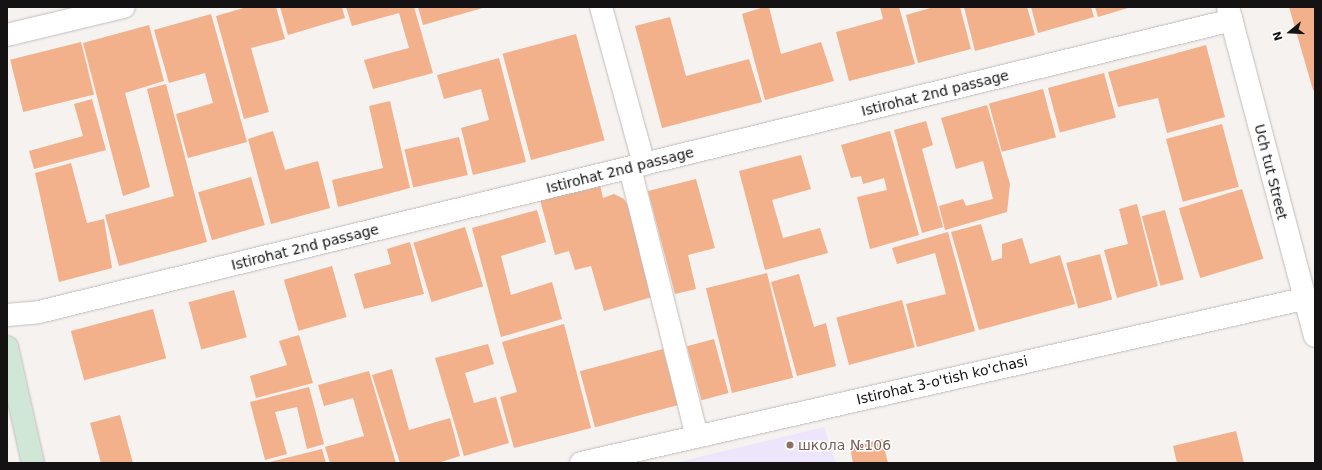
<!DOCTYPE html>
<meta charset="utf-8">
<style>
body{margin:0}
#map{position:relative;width:1322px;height:470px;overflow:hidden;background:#f6f2f0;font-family:"DejaVu Sans",sans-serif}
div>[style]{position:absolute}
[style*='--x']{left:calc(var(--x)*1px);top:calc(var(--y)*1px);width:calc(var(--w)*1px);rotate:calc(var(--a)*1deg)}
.education>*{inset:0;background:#ece5fb}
.building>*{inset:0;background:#f2b08b;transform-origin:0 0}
.roads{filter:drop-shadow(0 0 1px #c1bdbb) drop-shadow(0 0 1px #c1bdbb)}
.minor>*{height:22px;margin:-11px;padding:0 11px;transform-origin:11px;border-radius:11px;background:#fff}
.secondary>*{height:22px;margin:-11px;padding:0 11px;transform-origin:11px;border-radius:11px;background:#d0e7d8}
.dots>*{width:11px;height:11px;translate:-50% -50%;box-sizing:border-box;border:2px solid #fff;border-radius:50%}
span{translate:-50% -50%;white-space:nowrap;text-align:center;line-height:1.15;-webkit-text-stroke:3px #fff;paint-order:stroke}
.street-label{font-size:14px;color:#141212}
.education-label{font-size:14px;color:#785e54}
.left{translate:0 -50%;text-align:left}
.frame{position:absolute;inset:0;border:8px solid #141212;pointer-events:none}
.north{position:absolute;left:1270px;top:12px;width:40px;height:40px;-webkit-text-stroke:3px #fff;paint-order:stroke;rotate:252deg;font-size:11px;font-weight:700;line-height:16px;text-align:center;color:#141212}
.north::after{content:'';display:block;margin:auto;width:14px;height:18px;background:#141212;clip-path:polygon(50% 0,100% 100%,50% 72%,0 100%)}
</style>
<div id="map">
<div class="education">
<div style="clip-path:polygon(824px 427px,836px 463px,674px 463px)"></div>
</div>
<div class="building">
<div style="clip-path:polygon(247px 7px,276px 7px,285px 39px,251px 48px,269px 112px,244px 119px,216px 16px)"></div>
<div style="clip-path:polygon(280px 7px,342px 7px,345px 18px,288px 35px)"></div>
<div style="clip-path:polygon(346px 7px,414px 7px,433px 73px,373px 89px,364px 60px,409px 48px,399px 13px,352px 26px)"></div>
<div style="clip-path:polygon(418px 7px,486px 7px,423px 25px)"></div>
<div style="clip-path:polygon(764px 7px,769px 7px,781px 54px,821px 42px,834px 81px,765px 100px,742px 14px)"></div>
<div style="clip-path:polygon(880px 7px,899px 7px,915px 64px,849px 81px,836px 32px,883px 19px)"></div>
<div style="clip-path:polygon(934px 7px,960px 7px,971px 49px,918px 63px,906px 15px)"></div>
<div style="clip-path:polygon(964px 7px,1027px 7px,1035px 35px,975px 51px)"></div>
<div style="clip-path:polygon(1031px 7px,1091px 7px,1094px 17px,1038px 33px)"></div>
<div style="clip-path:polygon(1095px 7px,1131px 7px,1098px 17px)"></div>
<div style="clip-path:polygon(1289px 7px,1315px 7px,1315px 90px,1313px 90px)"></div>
<div style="clip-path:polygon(211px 14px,247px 142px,188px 158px,176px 114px,213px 103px,205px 73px,169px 83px,154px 30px)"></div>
<div style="clip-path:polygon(670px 17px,686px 76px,749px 59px,762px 102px,662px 128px,635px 26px)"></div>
<div style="clip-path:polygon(149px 25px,164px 81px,125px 93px,150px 187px,123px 196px,83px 43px)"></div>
<div style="left:576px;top:34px;width:110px;height:76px;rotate:75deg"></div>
<div style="left:81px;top:42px;width:54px;height:73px;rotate:76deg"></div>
<div style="clip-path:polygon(1206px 45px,1225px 117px,1167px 133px,1158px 98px,1118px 107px,1108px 72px)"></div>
<div style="clip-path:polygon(499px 58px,526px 162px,473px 175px,461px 128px,489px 120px,481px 89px,444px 99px,437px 75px)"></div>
<div style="left:1104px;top:73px;width:46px;height:58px;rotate:75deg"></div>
<div style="clip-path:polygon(166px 84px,207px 242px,119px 266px,105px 215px,174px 196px,147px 89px)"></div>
<div style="left:1043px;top:89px;width:50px;height:56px;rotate:75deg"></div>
<div style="clip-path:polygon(92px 99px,106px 150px,34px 169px,29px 151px,83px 136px,74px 104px)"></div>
<div style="clip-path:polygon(390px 101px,410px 188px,338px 207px,332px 180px,383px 168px,369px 106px)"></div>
<div style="clip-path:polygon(987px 105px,1010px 184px,1007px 212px,945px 230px,939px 206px,963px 199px,966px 206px,993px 199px,983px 161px,956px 169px,941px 118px)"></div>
<div style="clip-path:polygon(926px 121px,933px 145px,922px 149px,943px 227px,922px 233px,894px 130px)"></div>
<div style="left:1222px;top:124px;width:65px;height:58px;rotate:75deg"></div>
<div style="clip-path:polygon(273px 131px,285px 170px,318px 161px,330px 208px,271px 224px,248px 139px)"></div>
<div style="clip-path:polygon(890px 131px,919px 235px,870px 249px,857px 197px,887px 190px,884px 178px,863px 184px,861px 176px,851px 178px,841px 145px)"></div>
<div style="left:459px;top:137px;width:39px;height:56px;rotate:77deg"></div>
<div style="clip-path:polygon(801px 155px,811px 189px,772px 200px,783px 238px,820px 228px,828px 253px,765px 270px,739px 171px)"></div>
<div style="clip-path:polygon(71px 163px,87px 223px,104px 219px,112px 268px,59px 282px,35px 173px)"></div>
<div style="left:251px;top:177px;width:50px;height:55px;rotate:74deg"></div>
<div style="clip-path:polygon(696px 179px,715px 248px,688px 255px,696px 289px,675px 294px,648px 191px)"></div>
<div style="clip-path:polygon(600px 185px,603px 198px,614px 194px,624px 199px,629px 207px,652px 297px,604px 311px,591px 266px,575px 270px,569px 251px,555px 255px,540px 200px)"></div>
<div style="left:1242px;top:189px;width:73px;height:66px;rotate:73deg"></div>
<div style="clip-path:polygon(1137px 204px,1158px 286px,1117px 298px,1104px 250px,1128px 244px,1119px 209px)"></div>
<div style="clip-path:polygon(537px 210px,546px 242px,501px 256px,511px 295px,552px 282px,562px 319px,501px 337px,472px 228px)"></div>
<div style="left:1165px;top:210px;width:72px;height:24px;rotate:75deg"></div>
<div style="clip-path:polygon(981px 224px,992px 261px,1002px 258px,1002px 244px,1022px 238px,1030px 264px,1060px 255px,1075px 304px,979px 330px,951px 232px)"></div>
<div style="left:465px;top:227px;width:62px;height:54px;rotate:73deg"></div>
<div style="clip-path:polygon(948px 232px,975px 331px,917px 347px,906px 304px,946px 294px,935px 253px,897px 264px,892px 248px)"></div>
<div style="clip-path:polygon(410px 242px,424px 294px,364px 309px,354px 274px,391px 264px,387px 249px)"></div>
<div style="left:1100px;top:254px;width:47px;height:35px;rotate:75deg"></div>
<div style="left:332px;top:266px;width:53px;height:50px;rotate:74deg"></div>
<div style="left:767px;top:273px;width:108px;height:63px;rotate:76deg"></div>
<div style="clip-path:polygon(799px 274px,814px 327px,826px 323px,836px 366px,797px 376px,771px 282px)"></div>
<div style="left:234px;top:290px;width:49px;height:47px;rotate:75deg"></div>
<div style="left:902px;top:300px;width:49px;height:68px;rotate:75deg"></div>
<div style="left:153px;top:309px;width:51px;height:85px;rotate:75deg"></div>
<div style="clip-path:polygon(564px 324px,591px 428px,514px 448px,500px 397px,517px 392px,502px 342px)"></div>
<div style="clip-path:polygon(299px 335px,313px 383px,256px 398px,250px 376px,287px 365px,279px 341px)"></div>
<div style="left:714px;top:339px;width:56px;height:28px;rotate:75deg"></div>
<div style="clip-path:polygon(488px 344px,494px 364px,465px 373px,474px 403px,496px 397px,509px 443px,464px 456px,435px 358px)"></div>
<div style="left:663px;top:349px;width:58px;height:86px;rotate:75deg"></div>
<div style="clip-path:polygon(392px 369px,409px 430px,450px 418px,460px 456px,438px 463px,400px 463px,372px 375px)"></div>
<div style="clip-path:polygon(369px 371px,396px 463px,330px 463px,325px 447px,364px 436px,353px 398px,324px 406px,318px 385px)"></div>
<div style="clip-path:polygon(309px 387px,324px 444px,307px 449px,297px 407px,275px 412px,287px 454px,265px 460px,250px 402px)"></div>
<div style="clip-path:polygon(120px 415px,133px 463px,101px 463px,90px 423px)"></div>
<div style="clip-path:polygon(1236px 431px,1244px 463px,1177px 463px,1173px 446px)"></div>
<div style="clip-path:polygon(882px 439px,888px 463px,853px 463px,850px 447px)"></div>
<div style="clip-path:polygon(322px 449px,326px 463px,270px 463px,270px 462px)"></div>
</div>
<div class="roads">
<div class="minor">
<div style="--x:601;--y:7;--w:163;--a:74.7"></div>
<div style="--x:1228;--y:7;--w:340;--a:75.2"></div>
<div style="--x:7;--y:35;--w:120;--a:-13.5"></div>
<div style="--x:630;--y:168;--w:276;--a:76"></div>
<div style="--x:7;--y:315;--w:32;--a:-5"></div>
<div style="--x:39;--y:312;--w:1228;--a:-13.75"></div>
<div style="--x:581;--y:463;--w:740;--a:-12.8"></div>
</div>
<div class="secondary">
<div style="--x:7;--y:347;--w:119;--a:77.4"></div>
</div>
</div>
<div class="dots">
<div style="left:790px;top:445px;background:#8d6e63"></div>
</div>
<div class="street-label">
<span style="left:935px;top:93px;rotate:-14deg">Istirohat 2nd passage</span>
<span style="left:620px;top:170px;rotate:-14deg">Istirohat 2nd passage</span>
<span style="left:1271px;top:172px;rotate:76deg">Uch tut Street</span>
<span style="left:305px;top:247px;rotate:-14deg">Istirohat 2nd passage</span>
<span style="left:942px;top:380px;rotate:-13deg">Istirohat 3-o'tish ko'chasi</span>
</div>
<div class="education-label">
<span class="left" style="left:798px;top:445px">школа №106</span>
</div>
<div class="frame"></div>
<div class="north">N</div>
</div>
